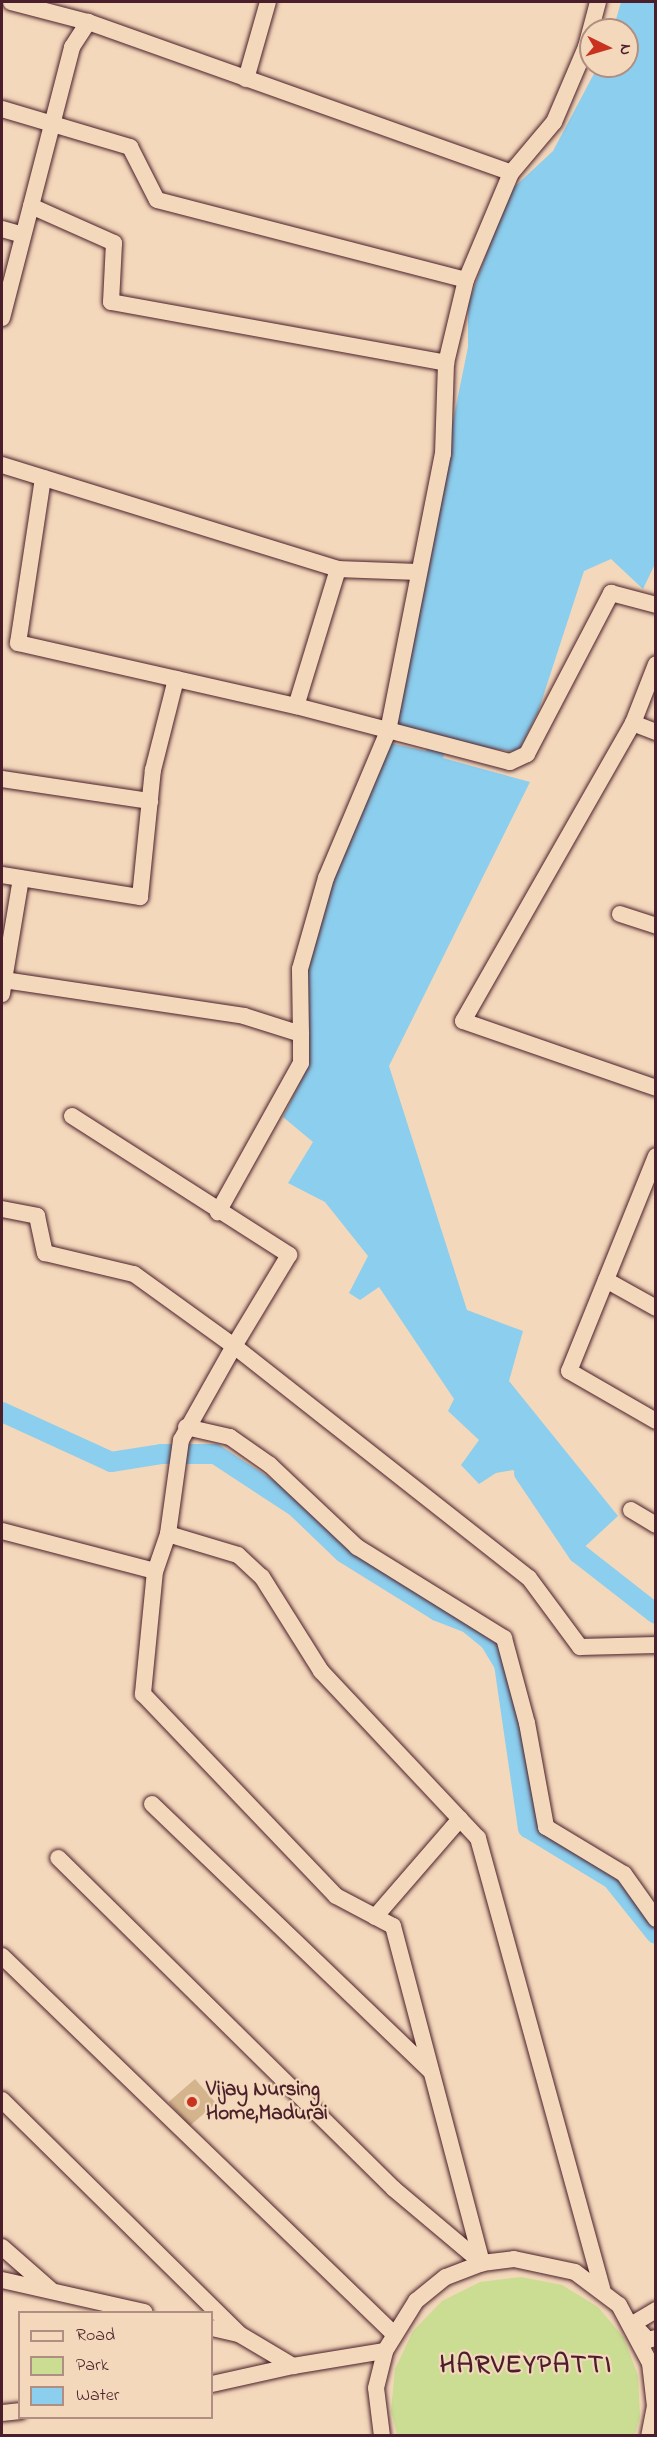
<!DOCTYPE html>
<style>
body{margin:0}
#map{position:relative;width:657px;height:2437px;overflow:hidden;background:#f4d8bb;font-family:"Indie Flower",sans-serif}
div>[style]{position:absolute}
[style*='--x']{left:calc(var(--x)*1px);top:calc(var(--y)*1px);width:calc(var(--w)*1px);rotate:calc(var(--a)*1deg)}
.green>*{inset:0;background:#cadd92}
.water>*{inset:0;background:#8cceed}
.canal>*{height:20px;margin:-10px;padding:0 10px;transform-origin:10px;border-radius:10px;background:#8cceed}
.building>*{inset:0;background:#d4b48d;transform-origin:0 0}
.roads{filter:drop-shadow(0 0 2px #4a1f2b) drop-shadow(0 0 2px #4a1f2b)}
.street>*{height:16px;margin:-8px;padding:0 8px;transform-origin:8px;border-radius:8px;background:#f4d8bb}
.dots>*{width:16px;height:16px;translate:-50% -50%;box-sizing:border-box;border:3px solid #f4d8bb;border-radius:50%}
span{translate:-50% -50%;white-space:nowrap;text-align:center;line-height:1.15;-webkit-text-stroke:4.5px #f4d8bb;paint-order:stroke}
.poi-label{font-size:21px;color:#4a1f2b;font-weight:700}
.left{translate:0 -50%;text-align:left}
.district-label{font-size:27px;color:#4a1f2b;font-weight:700;letter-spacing:1.5px}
.frame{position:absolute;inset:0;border:3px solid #4a1f2b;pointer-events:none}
.legend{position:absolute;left:18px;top:2311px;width:195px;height:108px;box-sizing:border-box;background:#f4d8bb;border:2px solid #b08e81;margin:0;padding:8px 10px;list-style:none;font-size:18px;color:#4a1f2b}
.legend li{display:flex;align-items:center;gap:12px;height:30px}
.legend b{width:30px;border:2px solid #b08e81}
.north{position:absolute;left:579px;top:18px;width:60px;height:60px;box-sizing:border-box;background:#f4d8bb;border:2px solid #b08e81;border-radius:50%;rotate:95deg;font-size:16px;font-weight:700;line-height:24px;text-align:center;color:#4a1f2b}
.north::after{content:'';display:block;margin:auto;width:21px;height:27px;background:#c8321e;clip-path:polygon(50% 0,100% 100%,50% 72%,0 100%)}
</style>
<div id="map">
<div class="green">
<div style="clip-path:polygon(521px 2277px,562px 2285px,598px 2307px,624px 2338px,638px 2376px,640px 2417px,635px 2435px,397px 2435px,391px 2411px,395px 2369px,413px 2331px,442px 2301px,480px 2282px)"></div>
</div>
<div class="water">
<div style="clip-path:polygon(621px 2px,655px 2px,655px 564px,643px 589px,611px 559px,584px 571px,538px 712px,518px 752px,447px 743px,443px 758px,530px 782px,389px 1066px,467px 1310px,523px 1331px,509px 1381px,618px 1516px,578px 1553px,539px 1494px,513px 1470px,496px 1473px,479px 1484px,461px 1465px,479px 1440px,448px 1411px,454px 1399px,379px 1287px,360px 1300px,349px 1293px,368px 1256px,325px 1202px,288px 1183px,313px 1142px,283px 1117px,309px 1064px,303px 970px,334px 873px,390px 743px,426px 751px,428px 737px,404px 730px,393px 716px,468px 347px,468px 304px,509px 192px,553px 151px,598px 66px,627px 66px,627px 30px,613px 30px)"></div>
</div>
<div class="canal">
<div style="--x:2;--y:1412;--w:120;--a:24.6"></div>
<div style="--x:111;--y:1462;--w:52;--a:-8.9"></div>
<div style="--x:162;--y:1454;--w:53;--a:0"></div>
<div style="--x:215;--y:1454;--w:97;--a:33.2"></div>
<div style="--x:296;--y:1507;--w:66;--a:43.8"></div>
<div style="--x:344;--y:1553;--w:110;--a:31.9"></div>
<div style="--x:437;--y:1611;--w:33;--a:21"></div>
<div style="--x:468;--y:1623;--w:28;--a:39"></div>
<div style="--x:490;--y:1641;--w:27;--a:59"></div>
<div style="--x:504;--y:1664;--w:166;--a:81.7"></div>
<div style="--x:528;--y:1828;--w:98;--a:31.3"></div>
<div style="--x:612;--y:1879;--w:70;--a:51.3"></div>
<div style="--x:524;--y:1473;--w:97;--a:56"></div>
<div style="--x:578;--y:1553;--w:99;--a:38"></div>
</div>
<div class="building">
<div style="left:195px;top:2079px;width:32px;height:35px;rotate:49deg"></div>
</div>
<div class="roads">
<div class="street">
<div style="--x:11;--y:2;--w:80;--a:14.6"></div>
<div style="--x:246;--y:79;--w:80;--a:-74.1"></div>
<div style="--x:2;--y:109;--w:134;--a:16.5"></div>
<div style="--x:130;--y:147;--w:59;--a:63"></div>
<div style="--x:157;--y:200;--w:319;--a:14.5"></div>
<div style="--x:31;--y:206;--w:91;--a:24"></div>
<div style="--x:114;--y:243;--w:59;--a:92.9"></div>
<div style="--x:111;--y:302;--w:341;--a:10.3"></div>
<div style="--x:446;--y:363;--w:85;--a:-76.5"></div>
<div style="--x:466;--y:280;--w:116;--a:-67.2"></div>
<div style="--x:511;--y:173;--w:67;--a:-49.9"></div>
<div style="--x:554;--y:122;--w:82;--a:-66.9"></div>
<div style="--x:586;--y:47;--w:47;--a:-75.1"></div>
<div style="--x:2;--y:229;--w:22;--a:16"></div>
<div style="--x:2;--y:318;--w:280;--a:-75.5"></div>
<div style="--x:72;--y:47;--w:30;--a:-57"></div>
<div style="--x:88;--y:22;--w:449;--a:19.6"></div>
<div style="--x:2;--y:465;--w:352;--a:17.2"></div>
<div style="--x:338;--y:569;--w:143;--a:107"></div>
<div style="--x:43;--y:478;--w:167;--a:98.6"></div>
<div style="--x:18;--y:643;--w:285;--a:12.8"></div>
<div style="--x:296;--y:706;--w:221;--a:14.7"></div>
<div style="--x:510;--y:762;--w:19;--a:-25"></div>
<div style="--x:527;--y:754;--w:182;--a:-62.4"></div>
<div style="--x:611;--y:593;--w:47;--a:14.9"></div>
<div style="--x:338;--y:569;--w:79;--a:2.2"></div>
<div style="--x:633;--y:723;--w:63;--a:-68.7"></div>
<div style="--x:656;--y:732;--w:25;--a:-159"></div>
<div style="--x:633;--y:723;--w:343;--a:119.7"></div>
<div style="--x:463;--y:1021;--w:204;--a:19.1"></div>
<div style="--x:2;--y:779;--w:150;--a:8.5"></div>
<div style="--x:2;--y:875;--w:140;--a:9.1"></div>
<div style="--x:140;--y:897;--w:128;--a:-84.2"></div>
<div style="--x:153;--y:770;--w:94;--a:-75.8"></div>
<div style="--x:620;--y:914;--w:38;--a:18"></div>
<div style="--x:4;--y:980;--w:103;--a:-80.5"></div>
<div style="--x:2;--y:994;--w:14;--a:-82"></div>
<div style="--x:4;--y:980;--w:243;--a:8.5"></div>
<div style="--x:244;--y:1016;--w:60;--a:17.5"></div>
<div style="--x:301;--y:1034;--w:29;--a:90"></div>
<div style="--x:301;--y:1063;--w:171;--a:119.1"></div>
<div style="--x:301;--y:1034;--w:65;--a:-90.9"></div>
<div style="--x:300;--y:969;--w:95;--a:-74.1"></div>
<div style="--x:326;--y:878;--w:160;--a:-67.1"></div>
<div style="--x:388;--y:731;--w:282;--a:-78.8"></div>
<div style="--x:443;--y:454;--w:91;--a:-88.1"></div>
<div style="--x:72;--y:1116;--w:258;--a:32.6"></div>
<div style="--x:289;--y:1255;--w:106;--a:121.1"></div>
<div style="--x:234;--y:1346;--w:375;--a:38.2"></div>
<div style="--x:529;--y:1578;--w:86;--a:53.5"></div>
<div style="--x:580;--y:1647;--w:76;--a:-1.5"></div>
<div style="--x:656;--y:1156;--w:232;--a:112"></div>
<div style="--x:569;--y:1371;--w:100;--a:29.9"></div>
<div style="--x:2;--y:1209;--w:36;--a:11"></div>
<div style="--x:37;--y:1216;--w:38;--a:78"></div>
<div style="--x:45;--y:1253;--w:91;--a:13.3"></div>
<div style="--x:134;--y:1274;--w:123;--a:35.8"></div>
<div style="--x:234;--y:1346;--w:108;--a:119.4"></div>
<div style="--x:181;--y:1440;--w:95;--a:97.9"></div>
<div style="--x:168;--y:1534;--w:39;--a:109"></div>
<div style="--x:155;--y:1571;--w:124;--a:95.6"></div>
<div style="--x:143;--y:1694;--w:279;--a:46.3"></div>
<div style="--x:336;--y:1896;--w:64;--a:27.8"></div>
<div style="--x:393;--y:1926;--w:349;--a:75.2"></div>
<div style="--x:482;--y:2263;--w:116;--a:-139.9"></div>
<div style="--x:393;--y:2188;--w:470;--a:-135.4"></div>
<div style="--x:606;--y:1280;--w:57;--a:29.2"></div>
<div style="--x:186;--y:1427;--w:45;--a:12.8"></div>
<div style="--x:230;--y:1437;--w:49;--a:35"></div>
<div style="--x:270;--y:1465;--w:120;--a:43.3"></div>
<div style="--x:357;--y:1547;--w:173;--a:31.8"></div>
<div style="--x:504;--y:1638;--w:88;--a:74.9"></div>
<div style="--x:527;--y:1723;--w:106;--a:79.6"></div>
<div style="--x:546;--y:1827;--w:91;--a:31.1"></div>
<div style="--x:624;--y:1874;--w:55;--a:54.6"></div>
<div style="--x:631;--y:1510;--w:29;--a:31"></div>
<div style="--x:2;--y:1531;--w:158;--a:14.7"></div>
<div style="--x:168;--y:1534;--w:73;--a:16.7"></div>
<div style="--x:238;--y:1555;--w:33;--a:43"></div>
<div style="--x:262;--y:1577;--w:111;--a:57.9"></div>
<div style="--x:321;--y:1671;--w:229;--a:46.8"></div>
<div style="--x:478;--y:1838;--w:468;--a:74.6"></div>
<div style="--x:152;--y:1804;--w:385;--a:43.8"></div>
<div style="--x:375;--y:1917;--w:130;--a:-49.1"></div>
<div style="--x:2;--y:1956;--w:543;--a:43.96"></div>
<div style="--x:2;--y:2100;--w:333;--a:44.6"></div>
<div style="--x:2;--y:2247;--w:64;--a:41.2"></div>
<div style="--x:2;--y:2280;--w:146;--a:12.7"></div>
<div style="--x:656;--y:2310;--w:27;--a:149"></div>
<div style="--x:633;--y:2324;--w:22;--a:47"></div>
<div style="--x:648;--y:2340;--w:8;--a:-14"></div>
<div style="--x:212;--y:2328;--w:28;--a:13"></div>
<div style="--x:239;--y:2334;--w:63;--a:30.7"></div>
<div style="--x:293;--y:2366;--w:93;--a:-9.3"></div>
<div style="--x:212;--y:2384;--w:83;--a:-12.5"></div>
<div style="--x:2;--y:2413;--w:18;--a:-6"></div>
<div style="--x:382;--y:2436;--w:48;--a:-97.1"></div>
<div style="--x:376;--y:2388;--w:38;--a:-76"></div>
<div style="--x:385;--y:2351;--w:59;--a:-58.2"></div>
<div style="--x:416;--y:2301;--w:38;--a:-39"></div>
<div style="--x:446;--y:2277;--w:39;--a:-21"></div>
<div style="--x:482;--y:2263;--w:32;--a:-7"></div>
<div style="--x:514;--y:2259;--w:62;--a:12"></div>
<div style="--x:575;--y:2272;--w:55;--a:36.9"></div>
<div style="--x:619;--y:2305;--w:66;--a:61.9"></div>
<div style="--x:650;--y:2363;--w:43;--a:83.4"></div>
<div style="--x:655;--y:2406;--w:31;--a:101"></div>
</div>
</div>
<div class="dots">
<div style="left:192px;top:2102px;background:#c8321e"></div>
</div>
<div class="poi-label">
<span class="left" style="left:206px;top:2102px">Vijay Nursing<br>Home,Madurai</span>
</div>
<div class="district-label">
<span style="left:526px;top:2366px">HARVEYPATTI</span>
</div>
<div class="frame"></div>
<ul class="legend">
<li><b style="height:8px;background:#f4d8bb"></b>Road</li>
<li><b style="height:16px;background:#cadd92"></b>Park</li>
<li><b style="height:16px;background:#8cceed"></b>Water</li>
</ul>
<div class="north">N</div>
</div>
